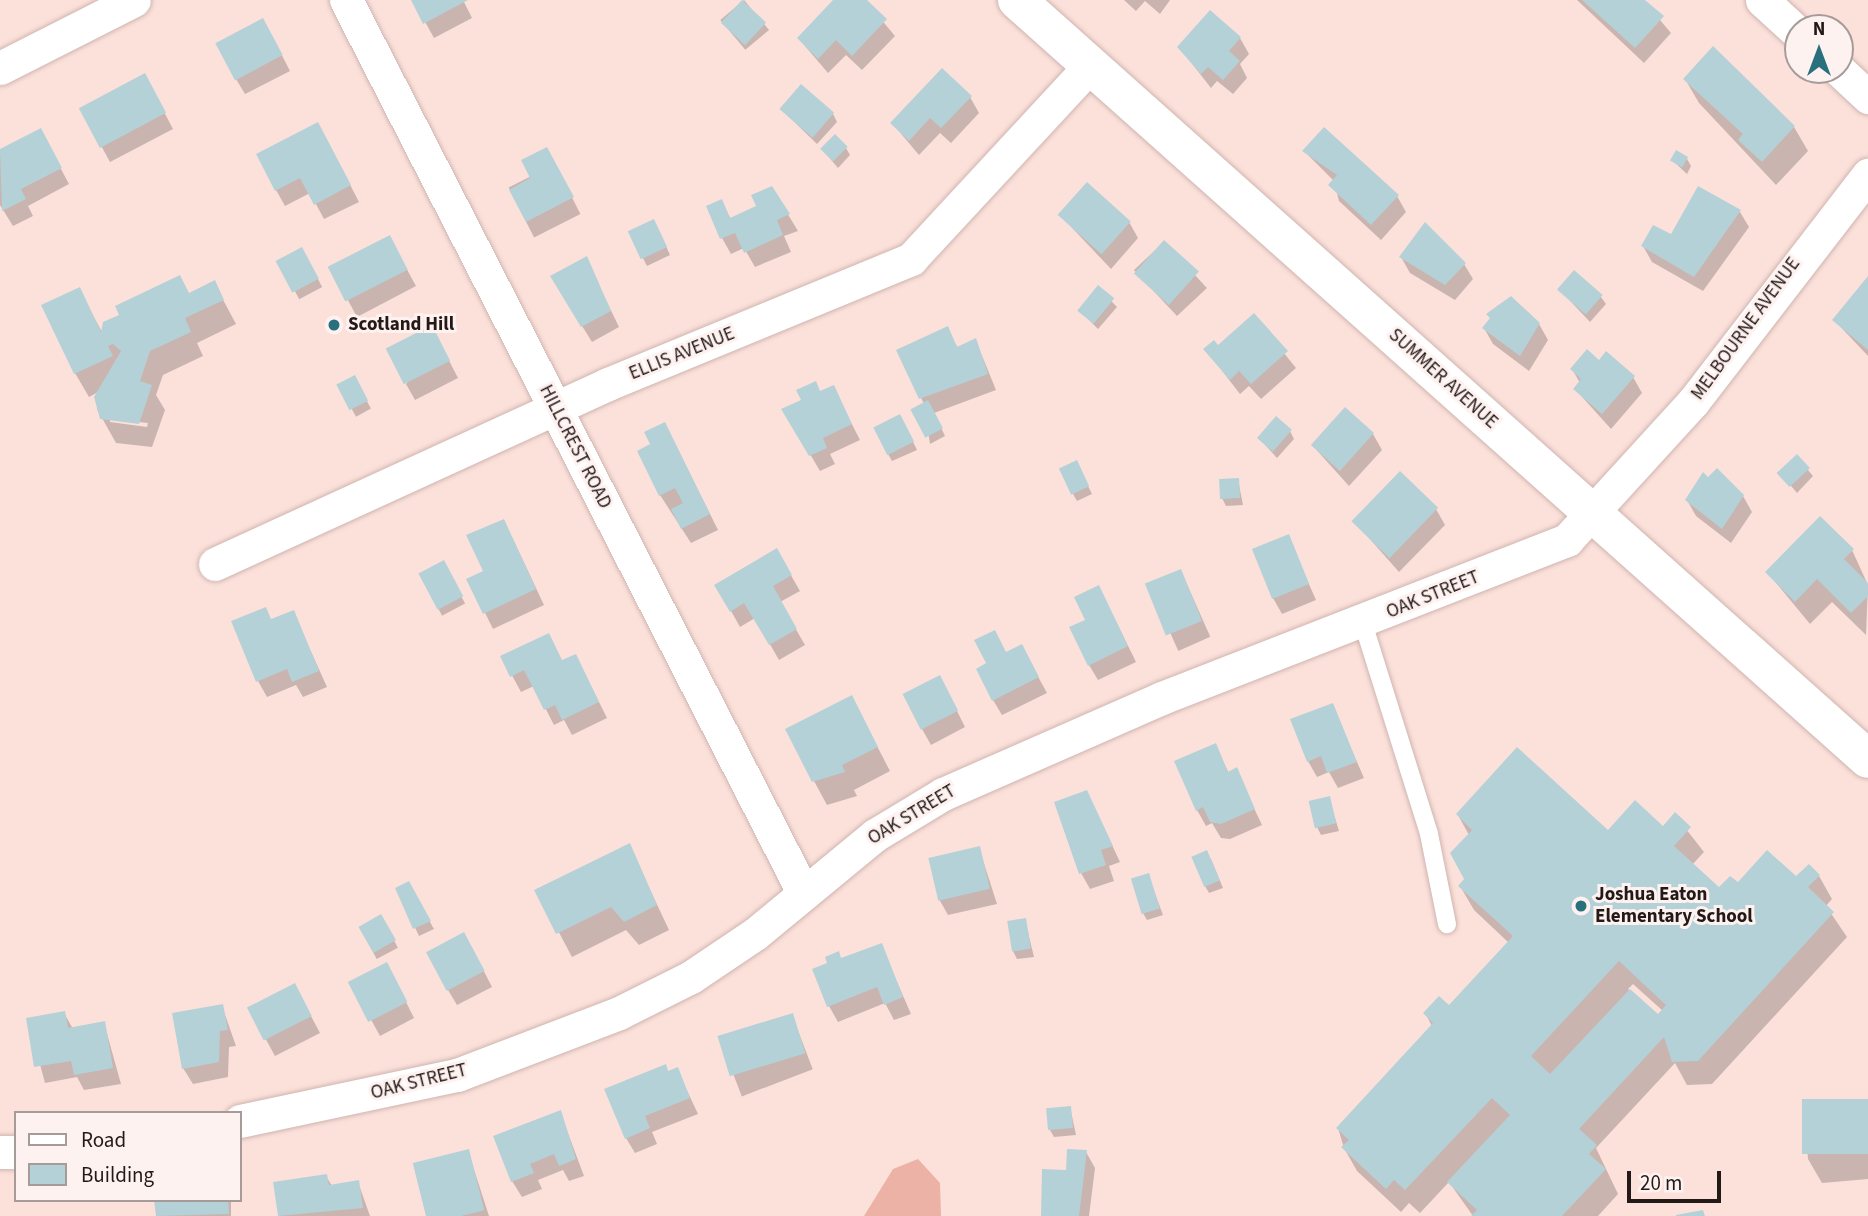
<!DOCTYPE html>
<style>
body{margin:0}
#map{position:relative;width:1868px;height:1216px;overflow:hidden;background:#fce1db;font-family:"Source Sans 3",sans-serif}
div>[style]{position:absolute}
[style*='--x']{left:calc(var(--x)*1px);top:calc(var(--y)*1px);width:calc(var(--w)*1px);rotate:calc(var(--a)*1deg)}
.green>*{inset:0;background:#ecb2a5}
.shadow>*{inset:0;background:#0003;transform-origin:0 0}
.building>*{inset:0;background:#b5d1d8;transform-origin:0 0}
.roads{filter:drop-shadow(0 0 2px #cfb5af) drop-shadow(0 0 2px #cfb5af)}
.service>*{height:18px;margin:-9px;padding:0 9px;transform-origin:9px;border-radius:9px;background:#fff}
.minor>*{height:33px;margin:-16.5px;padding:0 16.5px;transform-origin:16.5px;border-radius:16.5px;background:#fff}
.tertiary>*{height:38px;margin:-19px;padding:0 19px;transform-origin:19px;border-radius:19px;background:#fff}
.dots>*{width:19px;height:19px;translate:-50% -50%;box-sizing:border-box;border:4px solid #fef2f0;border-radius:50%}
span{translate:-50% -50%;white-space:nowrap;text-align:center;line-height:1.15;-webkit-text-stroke:6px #fef2f0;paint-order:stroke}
.poi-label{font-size:19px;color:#231917;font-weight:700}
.left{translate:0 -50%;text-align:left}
.street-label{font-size:19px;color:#231917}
.legend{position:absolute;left:14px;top:1111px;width:228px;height:91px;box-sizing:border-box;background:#fef2f0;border:2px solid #a69b99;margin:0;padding:9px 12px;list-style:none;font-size:21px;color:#231917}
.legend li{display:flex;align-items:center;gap:14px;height:35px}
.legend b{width:35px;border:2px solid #a69b99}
.north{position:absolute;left:1784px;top:14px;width:70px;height:70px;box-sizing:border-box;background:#fef2f0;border:2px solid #a69b99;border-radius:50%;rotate:0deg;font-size:19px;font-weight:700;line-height:28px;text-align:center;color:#231917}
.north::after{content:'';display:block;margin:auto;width:24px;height:32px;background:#296f7e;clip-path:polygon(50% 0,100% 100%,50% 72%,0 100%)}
.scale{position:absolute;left:1627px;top:1171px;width:94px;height:32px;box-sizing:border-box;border:4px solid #231917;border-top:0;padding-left:9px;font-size:21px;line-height:24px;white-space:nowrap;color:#231917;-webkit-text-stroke:5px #fef2f0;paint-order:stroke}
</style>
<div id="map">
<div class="green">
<div style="clip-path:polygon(918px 1159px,940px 1183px,941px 1216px,864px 1216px,893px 1169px)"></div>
</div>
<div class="shadow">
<div style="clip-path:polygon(413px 0,463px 0,472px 18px,434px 38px)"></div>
<div style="left:744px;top:0;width:39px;height:31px;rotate:50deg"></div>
<div style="clip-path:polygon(836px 0,865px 0,895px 36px,862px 70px,846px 55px,828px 73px,799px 39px)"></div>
<div style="clip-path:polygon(1124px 0,1170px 0,1160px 14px,1145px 1px,1136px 11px)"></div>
<div style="clip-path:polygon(1577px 0,1643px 0,1671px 33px,1644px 63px)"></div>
<div style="clip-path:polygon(272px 36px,290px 71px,245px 94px,236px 79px)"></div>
<div style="clip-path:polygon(1240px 38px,1249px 54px,1240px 64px,1247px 78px,1233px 94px,1217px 81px,1211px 88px,1179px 47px)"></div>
<div style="clip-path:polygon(1713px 49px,1794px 127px,1808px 151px,1776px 185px,1699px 103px,1685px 79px)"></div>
<div style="clip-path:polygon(153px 91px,173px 129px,110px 162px,81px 109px)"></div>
<div style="clip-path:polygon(970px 97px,979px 113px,951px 143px,940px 133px,919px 155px,892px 123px)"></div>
<div style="clip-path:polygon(781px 109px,833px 114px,837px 122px,817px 144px)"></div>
<div style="clip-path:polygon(40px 130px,69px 184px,28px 206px,33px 216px,13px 226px,0 205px,0 151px)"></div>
<div style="clip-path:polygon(327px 140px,359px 202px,324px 219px,310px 193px,285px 206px,276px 190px)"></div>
<div style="clip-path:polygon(846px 148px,850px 155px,838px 168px,822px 149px)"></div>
<div style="clip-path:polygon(1304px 151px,1397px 196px,1406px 212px,1381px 240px,1339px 201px,1334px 181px)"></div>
<div style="clip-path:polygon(1687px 159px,1691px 166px,1687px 174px,1672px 160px)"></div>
<div style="left:555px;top:164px;width:56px;height:52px;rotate:63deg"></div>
<div style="clip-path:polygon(772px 188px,798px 231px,784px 236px,791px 252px,755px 267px,744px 248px,731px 254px,722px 238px,721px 202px,731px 219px,758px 207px)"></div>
<div style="clip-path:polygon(1740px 212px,1749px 227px,1703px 291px,1652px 262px,1643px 246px)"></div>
<div style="clip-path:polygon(1059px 214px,1129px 222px,1138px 238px,1111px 269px)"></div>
<div style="clip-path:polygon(658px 229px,670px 255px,647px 266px,630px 233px)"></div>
<div style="left:1164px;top:242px;width:63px;height:41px;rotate:47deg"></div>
<div style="left:302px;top:249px;width:43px;height:26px;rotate:62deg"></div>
<div style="clip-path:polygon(398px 253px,416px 286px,357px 317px,330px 267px)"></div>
<div style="clip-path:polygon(1401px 257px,1464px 264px,1473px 279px,1455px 300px,1410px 273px)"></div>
<div style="clip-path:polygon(586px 259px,619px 327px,592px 342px,561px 292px)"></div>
<div style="clip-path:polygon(1868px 279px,1868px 356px,1834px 320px)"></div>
<div style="clip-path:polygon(evenodd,214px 283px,236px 324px,197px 343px,203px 356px,163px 375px,156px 395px,165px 410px,152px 447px,116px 443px,97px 409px,100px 391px,89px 397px,75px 373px,79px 289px,103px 334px,214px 283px,110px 419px,148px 423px,147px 427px,110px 422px,110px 419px)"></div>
<div style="clip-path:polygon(1098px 287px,1117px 307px,1098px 329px,1079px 310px)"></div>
<div style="clip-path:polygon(1559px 289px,1601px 297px,1606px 304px,1590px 322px)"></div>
<div style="clip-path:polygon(1498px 305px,1539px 324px,1548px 340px,1529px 371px,1493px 344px,1484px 328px)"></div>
<div style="clip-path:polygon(1254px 316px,1296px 368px,1261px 399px,1249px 386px,1240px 394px,1206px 350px,1218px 347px)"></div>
<div style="clip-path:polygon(947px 329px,958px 348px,976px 341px,996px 390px,934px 413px,945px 436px,930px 444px,924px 404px,899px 351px)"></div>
<div style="clip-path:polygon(440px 343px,458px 378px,415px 400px,406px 384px)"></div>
<div style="clip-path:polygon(1599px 362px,1633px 377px,1642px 393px,1611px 429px,1575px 389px,1580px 383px,1572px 369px)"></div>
<div style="left:354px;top:378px;width:35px;height:17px;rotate:61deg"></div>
<div style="clip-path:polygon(833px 387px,860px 440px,830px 454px,835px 464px,820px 471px,784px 410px)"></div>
<div style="clip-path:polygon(904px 423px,917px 450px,892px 461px,888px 454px)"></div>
<div style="clip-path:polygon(1290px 431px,1294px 439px,1277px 458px,1259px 438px)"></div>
<div style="clip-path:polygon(1373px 434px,1382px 450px,1349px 486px,1313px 446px)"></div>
<div style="clip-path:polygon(673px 440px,718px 530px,691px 543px,660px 495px)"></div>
<div style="clip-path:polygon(1797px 457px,1813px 476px,1797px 493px,1781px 474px)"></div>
<div style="clip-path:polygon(1080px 470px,1092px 494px,1077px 501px,1073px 494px)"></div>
<div style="clip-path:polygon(1238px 480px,1243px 505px,1226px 506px,1222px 498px)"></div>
<div style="clip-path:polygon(1743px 496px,1752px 512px,1731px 543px,1696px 516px,1687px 500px)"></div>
<div style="clip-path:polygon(1436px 509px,1445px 525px,1399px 572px,1354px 521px)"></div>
<div style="clip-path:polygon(512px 537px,544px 605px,493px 629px,469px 580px,486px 572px)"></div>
<div style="clip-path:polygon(1288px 537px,1316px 600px,1282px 614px,1273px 598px)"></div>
<div style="clip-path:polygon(1852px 550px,1868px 585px,1866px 635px,1832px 602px,1810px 624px,1767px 572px)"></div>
<div style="clip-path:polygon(777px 551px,800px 591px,780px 602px,805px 645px,779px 660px,755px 618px,740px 627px,717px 586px)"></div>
<div style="left:443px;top:562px;width:47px;height:26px;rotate:62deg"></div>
<div style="left:1181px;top:571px;width:72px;height:35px;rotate:66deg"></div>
<div style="clip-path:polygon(1099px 587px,1136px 662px,1098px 680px,1089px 665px,1087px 621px)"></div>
<div style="clip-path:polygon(293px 612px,327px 687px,303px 697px,296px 685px,267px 697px,258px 681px)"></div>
<div style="clip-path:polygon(1006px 654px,1030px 662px,1047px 693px,1002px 715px,993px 700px)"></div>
<div style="clip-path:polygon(502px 657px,563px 662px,584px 672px,607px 718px,572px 735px,564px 720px,554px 725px,534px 686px,521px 692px)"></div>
<div style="clip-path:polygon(948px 693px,965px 727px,931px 745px,922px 729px)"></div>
<div style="clip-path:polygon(852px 698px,890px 771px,854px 790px,857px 796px,827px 805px,814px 781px)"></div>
<div style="clip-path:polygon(1332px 705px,1364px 778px,1338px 788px,1329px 772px,1317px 777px,1308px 761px)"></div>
<div style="clip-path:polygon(1215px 746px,1229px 773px,1236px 770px,1262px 825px,1230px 839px,1221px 838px,1212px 823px,1206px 826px,1197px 810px)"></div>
<div style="clip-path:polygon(1087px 792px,1120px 862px,1109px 866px,1114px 881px,1090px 889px,1081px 873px)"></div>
<div style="clip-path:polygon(1329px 798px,1339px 831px,1321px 835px,1317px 827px)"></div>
<div style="clip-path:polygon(evenodd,1458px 815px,1608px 833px,1663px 829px,1675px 815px,1704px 852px,1692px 865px,1719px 890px,1819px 876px,1832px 899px,1826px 906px,1847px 937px,1712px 1084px,1687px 1085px,1675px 1063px,1596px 1148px,1618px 1194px,1598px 1216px,1473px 1216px,1449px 1182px,1420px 1213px,1409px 1203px,1401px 1212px,1357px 1171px,1344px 1148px,1338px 1128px,1432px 1026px,1425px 1013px,1449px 1008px,1509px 943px,1474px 910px,1460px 886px,1467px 879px,1469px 835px,1458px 815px,1633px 984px,1663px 1011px,1658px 1017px,1628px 989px,1633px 984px)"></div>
<div style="clip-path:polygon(629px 845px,669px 930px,639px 945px,626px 930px,572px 957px,537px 891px)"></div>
<div style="clip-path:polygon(979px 848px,997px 904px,948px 915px,939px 899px)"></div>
<div style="clip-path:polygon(1211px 859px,1223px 888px,1209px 893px,1205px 886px)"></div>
<div style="clip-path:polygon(1148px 875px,1163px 915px,1147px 920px,1143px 913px)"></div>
<div style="clip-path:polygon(408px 884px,434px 929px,419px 936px,397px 889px)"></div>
<div style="left:381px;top:916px;width:36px;height:24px;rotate:62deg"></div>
<div style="clip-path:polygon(1025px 920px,1034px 957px,1017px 959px,1013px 951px)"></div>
<div style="clip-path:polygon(881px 945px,911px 1014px,894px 1020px,885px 1003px,838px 1022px,829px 1006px,842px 960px)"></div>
<div style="clip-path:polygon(473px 950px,492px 987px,457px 1005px,448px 990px)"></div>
<div style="clip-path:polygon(395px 980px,414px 1018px,380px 1036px,351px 983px)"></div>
<div style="clip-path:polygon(303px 1001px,320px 1033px,275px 1056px,249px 1009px)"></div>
<div style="clip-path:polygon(222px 1006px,236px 1046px,229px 1047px,228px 1077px,193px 1084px,183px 1068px)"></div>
<div style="clip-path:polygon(64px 1013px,73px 1029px,104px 1023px,121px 1084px,84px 1090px,77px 1077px,45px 1083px,28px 1020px)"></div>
<div style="left:792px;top:1015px;width:58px;height:76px;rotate:69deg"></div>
<div style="clip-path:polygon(677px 1069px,698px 1114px,652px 1132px,657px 1144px,635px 1153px,626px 1138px)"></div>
<div style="clip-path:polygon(1868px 1100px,1868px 1179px,1822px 1183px,1808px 1159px,1804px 1106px)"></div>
<div style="clip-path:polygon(1070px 1107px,1076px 1135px,1054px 1137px,1050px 1130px)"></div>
<div style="clip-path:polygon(560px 1112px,584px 1176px,569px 1181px,563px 1170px,538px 1180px,542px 1189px,522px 1197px,512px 1181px)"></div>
<div style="clip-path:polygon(468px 1151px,489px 1216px,428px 1216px,416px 1164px)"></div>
<div style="clip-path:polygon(1086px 1152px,1095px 1168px,1089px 1216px,1042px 1216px)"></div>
<div style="clip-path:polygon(326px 1176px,332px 1186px,358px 1182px,370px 1216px,280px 1216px,275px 1184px)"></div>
<div style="left:156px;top:1200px;width:75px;height:16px"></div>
</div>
<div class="building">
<div style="clip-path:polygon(411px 0,468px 0,423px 24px)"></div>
<div style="left:742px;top:0;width:33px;height:31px;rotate:43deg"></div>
<div style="clip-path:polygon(833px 0,867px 0,887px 19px,852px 56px,836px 40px,818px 59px,797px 38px)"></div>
<div style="clip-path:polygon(1582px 0,1645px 0,1664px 16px,1635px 48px)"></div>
<div style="clip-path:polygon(1210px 10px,1241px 37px,1229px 51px,1240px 61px,1223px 80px,1208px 67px,1201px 74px,1177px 47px)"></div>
<div style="left:263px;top:18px;width:42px;height:54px;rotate:62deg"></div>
<div style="clip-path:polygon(1713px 46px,1795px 126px,1762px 162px,1738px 140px,1743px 134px,1683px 79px)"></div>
<div style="clip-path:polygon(942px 68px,972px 96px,941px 128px,930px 118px,909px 141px,890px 123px)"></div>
<div style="left:145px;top:73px;width:45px;height:75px;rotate:62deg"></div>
<div style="left:801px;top:84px;width:44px;height:33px;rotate:41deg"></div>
<div style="clip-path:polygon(318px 122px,351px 185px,314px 205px,300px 178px,275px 191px,256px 154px)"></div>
<div style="clip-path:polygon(1324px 127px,1399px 195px,1371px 225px,1328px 185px,1337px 175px,1302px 151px)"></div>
<div style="clip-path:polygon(41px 128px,62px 168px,21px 189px,26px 199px,2px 211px,0 149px)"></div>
<div style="left:835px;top:134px;width:18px;height:21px;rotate:45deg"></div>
<div style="clip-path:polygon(547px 147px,574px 197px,526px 222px,509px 190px,530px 178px,521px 160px)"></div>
<div style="left:1676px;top:150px;width:14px;height:12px;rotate:30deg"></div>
<div style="left:1087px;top:182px;width:59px;height:44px;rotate:42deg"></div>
<div style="clip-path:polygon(772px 186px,790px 214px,777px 220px,783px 235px,744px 253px,735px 233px,720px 239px,706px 206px,722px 199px,730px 218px,756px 206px,751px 195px)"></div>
<div style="clip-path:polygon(1698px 186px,1741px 210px,1694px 277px,1641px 246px,1653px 225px,1671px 234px)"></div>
<div style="left:654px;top:219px;width:31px;height:29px;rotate:65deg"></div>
<div style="clip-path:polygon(1425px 222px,1466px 263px,1445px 285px,1399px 257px)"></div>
<div style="left:390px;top:235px;width:39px;height:70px;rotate:63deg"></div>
<div style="left:1164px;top:240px;width:47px;height:45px;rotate:42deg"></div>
<div style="left:302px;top:247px;width:36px;height:30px;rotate:62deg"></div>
<div style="clip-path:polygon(587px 256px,611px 311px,581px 327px,550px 276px)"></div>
<div style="left:1574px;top:270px;width:38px;height:26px;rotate:41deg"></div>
<div style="clip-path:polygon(180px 275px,189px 293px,215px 280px,224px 300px,185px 318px,191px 332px,150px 351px,140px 381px,152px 385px,139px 424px,100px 419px,94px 397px,121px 351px,113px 344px,108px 346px,113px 356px,74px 374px,41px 305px,80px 287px,101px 332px,103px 322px,119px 315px,115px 306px)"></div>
<div style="clip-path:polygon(1868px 276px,1868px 350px,1832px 320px)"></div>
<div style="left:1098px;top:285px;width:21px;height:33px;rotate:39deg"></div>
<div style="clip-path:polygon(1511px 296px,1540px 323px,1520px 356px,1482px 328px,1490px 318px,1486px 314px)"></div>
<div style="clip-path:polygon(1254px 313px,1288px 351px,1251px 384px,1239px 371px,1230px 380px,1203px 349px,1214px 340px,1218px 345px)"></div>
<div style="left:432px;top:325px;width:40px;height:52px;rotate:63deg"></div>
<div style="clip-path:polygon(948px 326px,957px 347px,976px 338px,988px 374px,919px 399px,896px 350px)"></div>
<div style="clip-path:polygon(1587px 349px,1599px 360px,1606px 351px,1635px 376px,1602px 414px,1573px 389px,1581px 379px,1570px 369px)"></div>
<div style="left:355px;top:375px;width:29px;height:21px;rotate:63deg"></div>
<div style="clip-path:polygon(816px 381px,820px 391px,834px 385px,852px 424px,823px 438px,827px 448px,809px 456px,781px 409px,801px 400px,796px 390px)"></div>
<div style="left:928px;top:400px;width:32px;height:20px;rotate:62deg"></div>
<div style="left:1345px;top:407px;width:39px;height:51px;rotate:42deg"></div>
<div style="left:900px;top:414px;width:31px;height:30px;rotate:63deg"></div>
<div style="left:1276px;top:416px;width:21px;height:29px;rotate:41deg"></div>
<div style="clip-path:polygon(665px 422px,710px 514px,681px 529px,671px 509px,683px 503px,675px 488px,659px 496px,637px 451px,650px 444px,644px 432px)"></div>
<div style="left:1797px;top:454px;width:19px;height:28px;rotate:47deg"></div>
<div style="left:1077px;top:460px;width:29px;height:20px;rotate:65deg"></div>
<div style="clip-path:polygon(1717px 468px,1744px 495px,1722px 529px,1685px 500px,1703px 472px,1708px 477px)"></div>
<div style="left:1400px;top:471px;width:53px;height:70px;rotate:44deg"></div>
<div style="left:1239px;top:478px;width:20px;height:20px;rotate:87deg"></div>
<div style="clip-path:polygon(1820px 516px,1854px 549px,1844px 559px,1868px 583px,1868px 596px,1851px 613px,1817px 579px,1795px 602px,1765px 572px)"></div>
<div style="clip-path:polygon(504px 519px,536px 589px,483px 614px,466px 579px,483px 571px,466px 535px)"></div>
<div style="left:1289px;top:534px;width:54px;height:40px;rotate:68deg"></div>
<div style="clip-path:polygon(777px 548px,792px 575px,773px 586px,797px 629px,769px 645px,744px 603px,730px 612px,714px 585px)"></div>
<div style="left:444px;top:560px;width:41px;height:29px;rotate:62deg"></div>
<div style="left:1181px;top:569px;width:56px;height:39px;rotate:68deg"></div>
<div style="clip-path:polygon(1099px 585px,1128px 646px,1088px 666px,1069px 627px,1085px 620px,1074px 597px)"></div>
<div style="clip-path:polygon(266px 607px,271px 619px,294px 610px,319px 671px,292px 682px,287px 669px,256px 682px,231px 621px)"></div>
<div style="clip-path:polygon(995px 630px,1006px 652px,1022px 644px,1039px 677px,992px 701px,976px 669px,986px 663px,974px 640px)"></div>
<div style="clip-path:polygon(549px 633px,562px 660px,576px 654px,599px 702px,562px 720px,555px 705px,544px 710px,524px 670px,510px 677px,500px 656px)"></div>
<div style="left:940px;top:675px;width:40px;height:42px;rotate:63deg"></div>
<div style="clip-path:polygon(852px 695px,878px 747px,842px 765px,845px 772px,812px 782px,785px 729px)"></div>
<div style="clip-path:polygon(1333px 703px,1357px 762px,1327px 773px,1321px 756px,1307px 762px,1290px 719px)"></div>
<div style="clip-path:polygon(1216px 743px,1228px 772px,1237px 767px,1255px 809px,1221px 824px,1210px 822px,1203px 807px,1196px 811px,1174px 761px)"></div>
<div style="clip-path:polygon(evenodd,1517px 747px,1608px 830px,1635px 800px,1663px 826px,1675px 812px,1691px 827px,1674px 846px,1719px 887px,1730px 876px,1738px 882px,1767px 850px,1796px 876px,1809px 864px,1820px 875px,1808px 887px,1834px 912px,1698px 1061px,1672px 1062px,1664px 1037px,1579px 1129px,1597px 1145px,1589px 1154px,1606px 1169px,1562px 1216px,1471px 1216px,1477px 1210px,1447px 1182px,1510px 1115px,1492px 1098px,1405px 1190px,1394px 1180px,1386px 1189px,1341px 1147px,1349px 1140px,1336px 1128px,1433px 1023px,1423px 1013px,1439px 996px,1449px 1005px,1513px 936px,1458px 886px,1464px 879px,1450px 853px,1472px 830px,1456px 814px,1517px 747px,1619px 961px,1666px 1005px,1658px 1014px,1630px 989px,1550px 1074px,1531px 1056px,1619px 961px)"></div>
<div style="clip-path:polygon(1087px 790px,1113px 846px,1101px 850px,1106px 865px,1079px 874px,1054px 802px)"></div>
<div style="left:1330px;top:796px;width:28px;height:22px;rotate:77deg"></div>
<div style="clip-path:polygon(630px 843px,657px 905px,624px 922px,611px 907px,556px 934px,534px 890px)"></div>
<div style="left:980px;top:846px;width:44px;height:53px;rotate:77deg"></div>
<div style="left:1207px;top:850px;width:33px;height:17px;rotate:67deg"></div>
<div style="left:1149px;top:873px;width:37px;height:19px;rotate:73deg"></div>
<div style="clip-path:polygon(409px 881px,431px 921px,413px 929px,395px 888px)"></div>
<div style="left:381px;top:914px;width:30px;height:26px;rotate:60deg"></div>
<div style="left:1026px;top:918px;width:31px;height:19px;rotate:81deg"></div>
<div style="left:464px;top:932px;width:44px;height:43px;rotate:62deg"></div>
<div style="clip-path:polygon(882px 943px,903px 997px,884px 1005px,877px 987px,827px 1007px,812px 969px,827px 963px,825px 957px,839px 951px,841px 958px)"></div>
<div style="left:387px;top:962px;width:45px;height:44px;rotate:63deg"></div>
<div style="left:295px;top:983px;width:37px;height:54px;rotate:63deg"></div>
<div style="clip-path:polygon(223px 1004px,228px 1030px,220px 1031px,219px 1062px,182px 1069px,172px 1013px)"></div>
<div style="clip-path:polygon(65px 1011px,68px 1028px,105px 1021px,113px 1068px,74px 1075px,71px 1061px,34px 1067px,26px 1018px)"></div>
<div style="left:793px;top:1013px;width:42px;height:79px;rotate:73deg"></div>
<div style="clip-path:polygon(666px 1064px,668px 1071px,678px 1067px,690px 1098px,645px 1116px,650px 1128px,625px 1139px,604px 1089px)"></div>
<div style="left:1868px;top:1099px;width:55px;height:66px;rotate:90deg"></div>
<div style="left:1071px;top:1106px;width:22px;height:25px;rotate:85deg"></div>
<div style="clip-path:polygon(561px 1110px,576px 1159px,559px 1166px,554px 1154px,530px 1164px,534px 1173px,511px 1182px,493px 1136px)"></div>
<div style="left:469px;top:1149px;width:63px;height:58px;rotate:76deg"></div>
<div style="clip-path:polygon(1067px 1149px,1087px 1150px,1079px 1216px,1041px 1216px,1042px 1169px,1066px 1170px)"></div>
<div style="clip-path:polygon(327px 1174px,329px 1185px,359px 1180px,363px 1208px,278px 1216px,273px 1182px)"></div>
<div style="clip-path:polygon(154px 1200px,228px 1200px,229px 1214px,156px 1216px)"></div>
<div style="clip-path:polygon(1703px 1210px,1705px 1216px,1676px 1216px,1676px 1215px)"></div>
</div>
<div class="roads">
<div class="service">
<div style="--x:1363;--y:623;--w:221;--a:72.6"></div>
<div style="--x:1429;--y:834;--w:92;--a:78.7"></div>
</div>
<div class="minor">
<div style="--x:346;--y:0;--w:1004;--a:62.87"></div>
<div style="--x:1762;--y:0;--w:49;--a:42.5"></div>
<div style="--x:0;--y:68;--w:150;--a:-26.9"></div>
<div style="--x:1839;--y:70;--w:40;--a:43"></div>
<div style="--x:215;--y:564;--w:432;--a:-24.6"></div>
<div style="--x:608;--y:384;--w:328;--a:-22.4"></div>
<div style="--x:911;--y:259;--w:263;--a:-47.2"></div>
<div style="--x:240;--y:1121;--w:222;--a:-12"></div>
<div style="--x:457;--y:1075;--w:173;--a:-20.9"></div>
<div style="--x:619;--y:1013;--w:80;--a:-26.6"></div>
<div style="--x:691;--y:977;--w:77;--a:-33.9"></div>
<div style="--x:755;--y:934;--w:156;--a:-39.5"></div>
<div style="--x:875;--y:835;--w:79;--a:-31.1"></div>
<div style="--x:943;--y:794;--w:239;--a:-23.7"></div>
<div style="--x:1162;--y:698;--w:435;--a:-21.3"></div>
<div style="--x:1567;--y:540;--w:187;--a:-47.6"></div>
<div style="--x:1693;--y:402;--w:287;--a:-52.4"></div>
<div style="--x:0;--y:1152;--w:16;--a:0"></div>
</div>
<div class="tertiary">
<div style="--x:1017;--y:0;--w:1140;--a:41.73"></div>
</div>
</div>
<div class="dots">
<div style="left:334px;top:325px;background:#296f7e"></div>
<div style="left:1581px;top:906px;background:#296f7e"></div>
</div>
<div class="poi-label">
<span class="left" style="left:348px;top:325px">Scotland Hill</span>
<span class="left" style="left:1595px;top:906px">Joshua Eaton<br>Elementary School</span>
</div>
<div class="street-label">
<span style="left:1746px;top:329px;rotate:-54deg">MELBOURNE AVENUE</span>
<span style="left:682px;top:354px;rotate:-22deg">ELLIS AVENUE</span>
<span style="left:1443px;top:379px;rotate:42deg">SUMMER AVENUE</span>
<span style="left:575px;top:447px;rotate:63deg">HILLCREST ROAD</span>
<span style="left:1433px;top:595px;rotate:-22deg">OAK STREET</span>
<span style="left:912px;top:815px;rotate:-31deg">OAK STREET</span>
<span style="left:419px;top:1082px;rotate:-14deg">OAK STREET</span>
</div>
<ul class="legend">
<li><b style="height:9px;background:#fff"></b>Road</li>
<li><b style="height:19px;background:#b5d1d8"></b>Building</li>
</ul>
<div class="north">N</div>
<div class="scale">20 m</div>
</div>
